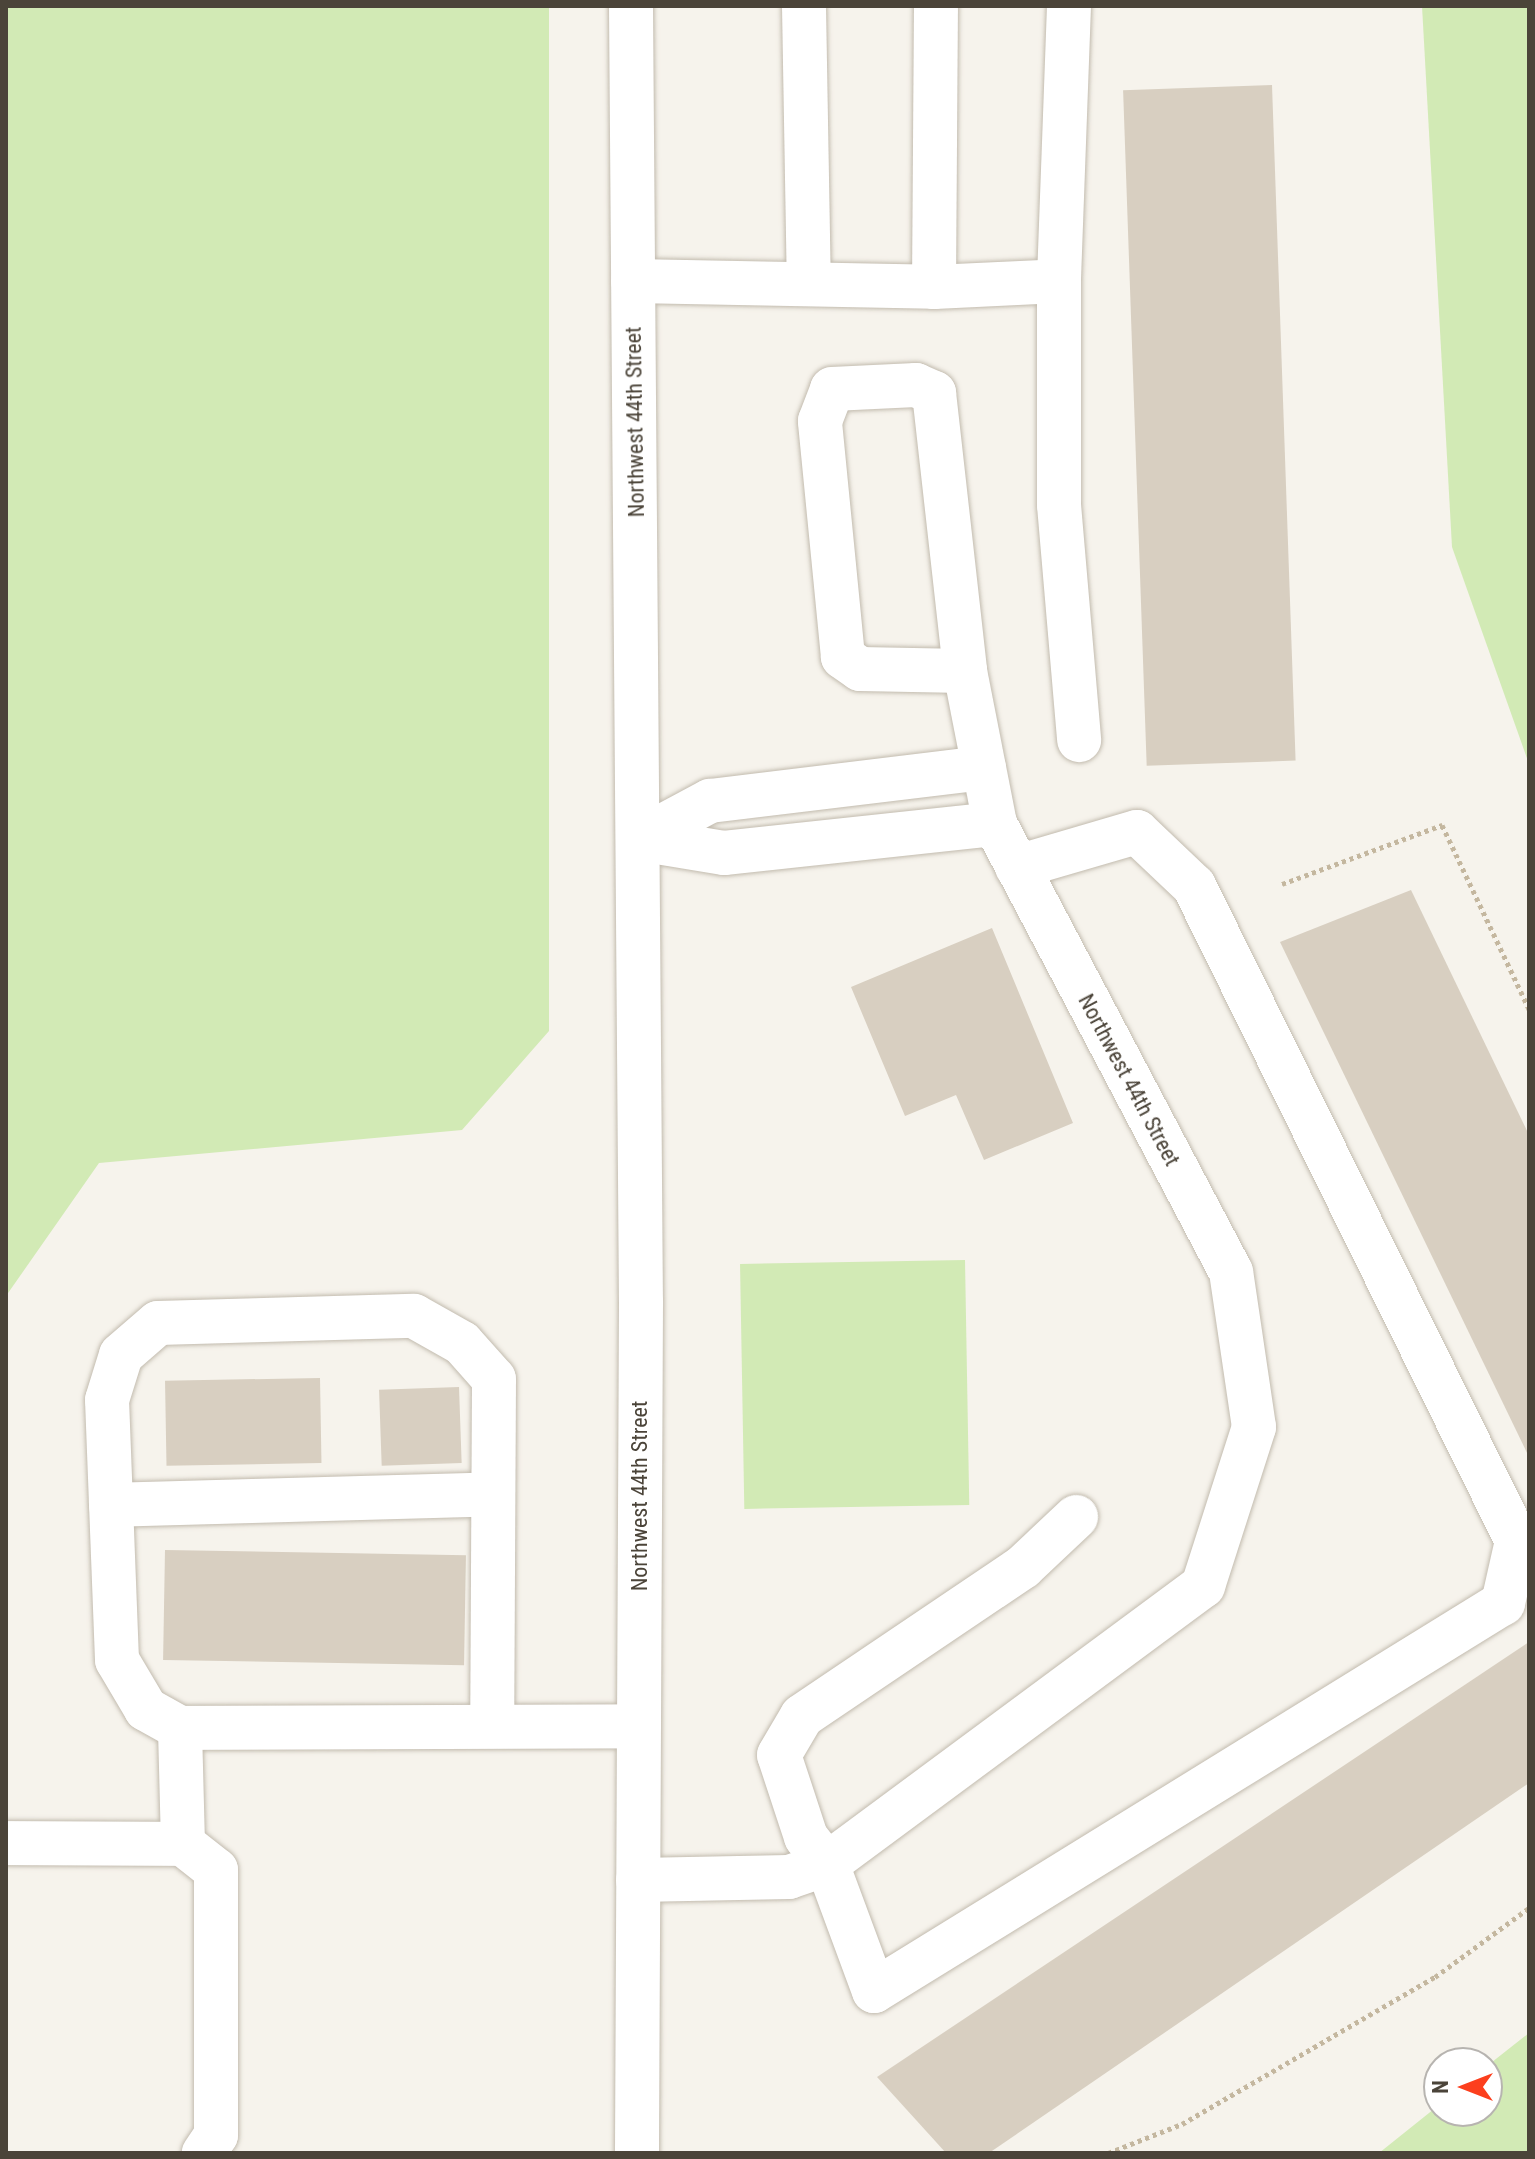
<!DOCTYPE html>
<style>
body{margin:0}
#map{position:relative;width:1535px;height:2159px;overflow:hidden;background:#f6f3ec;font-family:"Roboto Condensed",sans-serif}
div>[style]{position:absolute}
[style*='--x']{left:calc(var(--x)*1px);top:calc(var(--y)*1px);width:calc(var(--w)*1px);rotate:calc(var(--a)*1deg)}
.green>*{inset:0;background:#d2eab5;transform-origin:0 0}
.building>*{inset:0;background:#d8cfc1;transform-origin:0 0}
.path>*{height:5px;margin-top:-2.5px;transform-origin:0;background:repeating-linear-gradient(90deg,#c4b79f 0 4px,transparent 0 8px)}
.roads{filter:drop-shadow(0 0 2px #c2bbae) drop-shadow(0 0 2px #c2bbae)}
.minor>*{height:44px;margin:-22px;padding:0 22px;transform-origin:22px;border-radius:22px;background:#fff}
span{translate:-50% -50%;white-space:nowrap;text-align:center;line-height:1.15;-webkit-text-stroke:6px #fff;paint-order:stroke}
.street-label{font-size:22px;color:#4b4439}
.frame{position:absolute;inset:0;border:8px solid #4b4439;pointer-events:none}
.north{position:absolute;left:1423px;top:2047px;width:80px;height:80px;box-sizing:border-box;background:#fff;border:2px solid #b7b4b0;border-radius:50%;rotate:270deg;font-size:22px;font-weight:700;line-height:32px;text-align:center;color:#4b4439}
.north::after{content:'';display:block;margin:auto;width:28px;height:36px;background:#fc3f1d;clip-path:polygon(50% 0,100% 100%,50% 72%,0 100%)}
</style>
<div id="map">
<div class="green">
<div style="clip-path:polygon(6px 6px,549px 6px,549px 1031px,462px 1130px,99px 1163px,6px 1296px)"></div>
<div style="clip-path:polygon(1422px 6px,1529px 6px,1529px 764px,1452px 547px)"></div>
<div style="left:965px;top:1260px;width:245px;height:225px;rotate:89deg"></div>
<div style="clip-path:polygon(1529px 2033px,1529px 2153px,1379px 2153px,1439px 2105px,1439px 2111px,1487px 2111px,1487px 2066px)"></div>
</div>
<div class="building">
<div style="left:1272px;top:85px;width:676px;height:149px;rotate:88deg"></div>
<div style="clip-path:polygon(1411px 890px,1529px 1135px,1529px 1457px,1280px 942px)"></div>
<div style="clip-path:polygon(992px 928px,1073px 1123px,984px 1160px,956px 1095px,905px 1116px,851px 987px)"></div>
<div style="left:320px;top:1378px;width:85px;height:155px;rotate:89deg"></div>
<div style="left:459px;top:1387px;width:76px;height:80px;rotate:88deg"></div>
<div style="left:165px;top:1550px;width:301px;height:110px;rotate:1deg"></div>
<div style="clip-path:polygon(1529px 1642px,1529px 1783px,989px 2153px,946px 2153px,877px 2077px)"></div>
</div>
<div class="path">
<div style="--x:1282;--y:884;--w:171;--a:-20.2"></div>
<div style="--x:1442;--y:825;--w:204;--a:64.7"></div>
<div style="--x:1108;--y:2153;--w:79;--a:-21.4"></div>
<div style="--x:1182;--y:2124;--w:293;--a:-30.2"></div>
<div style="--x:1435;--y:1977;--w:117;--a:-36.3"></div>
</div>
<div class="roads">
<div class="minor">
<div style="--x:631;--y:6;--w:1296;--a:89.56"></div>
<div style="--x:641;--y:1302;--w:851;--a:90.27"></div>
<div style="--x:804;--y:6;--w:278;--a:89"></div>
<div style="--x:1069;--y:6;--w:275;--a:92.1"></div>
<div style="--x:1059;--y:281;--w:224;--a:90"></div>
<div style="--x:1059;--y:505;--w:236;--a:85.1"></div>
<div style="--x:633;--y:281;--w:301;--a:1.1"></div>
<div style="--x:934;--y:287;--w:125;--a:-2.7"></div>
<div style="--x:934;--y:287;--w:281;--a:-89.6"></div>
<div style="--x:916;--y:385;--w:20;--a:24"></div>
<div style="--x:934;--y:393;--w:280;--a:83.6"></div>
<div style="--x:965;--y:671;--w:105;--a:-178.9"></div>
<div style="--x:860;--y:669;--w:21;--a:-145"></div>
<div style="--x:843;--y:657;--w:237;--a:-95.6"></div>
<div style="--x:820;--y:421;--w:34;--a:-69"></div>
<div style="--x:832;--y:389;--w:84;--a:-2.7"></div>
<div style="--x:639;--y:839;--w:86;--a:9.4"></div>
<div style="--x:724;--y:853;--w:273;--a:-6.1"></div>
<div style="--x:639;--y:839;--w:81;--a:-28.2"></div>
<div style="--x:710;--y:801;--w:276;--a:-6.9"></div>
<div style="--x:1017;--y:867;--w:125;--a:-16.3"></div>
<div style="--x:1137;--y:832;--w:79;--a:43.5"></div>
<div style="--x:1194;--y:886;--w:730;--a:63.75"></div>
<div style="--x:1517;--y:1541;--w:64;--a:102.7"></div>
<div style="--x:1503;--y:1603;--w:739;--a:148.33"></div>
<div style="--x:874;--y:1991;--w:135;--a:-110.3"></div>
<div style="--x:827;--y:1864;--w:34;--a:-128"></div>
<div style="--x:806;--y:1837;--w:86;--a:-108.2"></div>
<div style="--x:779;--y:1755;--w:45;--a:-59.5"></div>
<div style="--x:802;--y:1716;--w:267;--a:-34"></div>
<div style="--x:1023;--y:1567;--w:73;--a:-43.3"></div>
<div style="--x:111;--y:1505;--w:382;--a:-1.6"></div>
<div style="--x:180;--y:1728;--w:39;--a:-151"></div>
<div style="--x:146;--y:1709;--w:57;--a:-120.6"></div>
<div style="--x:117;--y:1660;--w:260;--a:-92.2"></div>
<div style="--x:107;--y:1400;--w:47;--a:-72.7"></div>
<div style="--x:121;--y:1355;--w:49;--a:-40.9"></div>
<div style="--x:158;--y:1323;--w:256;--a:-1.6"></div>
<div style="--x:414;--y:1316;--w:55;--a:29.4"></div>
<div style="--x:462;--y:1343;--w:48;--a:48.4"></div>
<div style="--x:494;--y:1379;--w:347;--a:90.3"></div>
<div style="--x:6;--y:1843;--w:177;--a:0.3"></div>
<div style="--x:183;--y:1844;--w:116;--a:-91.5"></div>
<div style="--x:180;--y:1728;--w:459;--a:-0.2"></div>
<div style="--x:183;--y:1844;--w:42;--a:38.2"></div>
<div style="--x:216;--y:1870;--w:265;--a:90"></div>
<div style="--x:216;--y:2135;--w:22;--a:124"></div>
<div style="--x:638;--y:1880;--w:151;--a:-1.1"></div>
<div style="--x:789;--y:1877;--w:40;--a:-18.9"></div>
<div style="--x:827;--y:1864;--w:468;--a:-36.5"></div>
<div style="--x:1203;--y:1586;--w:167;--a:-72.2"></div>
<div style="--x:1254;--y:1427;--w:157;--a:-98.4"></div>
<div style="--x:1231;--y:1272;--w:506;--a:-117.78"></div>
<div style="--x:995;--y:824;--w:156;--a:-101.1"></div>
</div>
</div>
<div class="street-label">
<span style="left:635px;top:422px;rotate:-91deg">Northwest 44th Street</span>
<span style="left:1129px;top:1080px;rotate:62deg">Northwest 44th Street</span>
<span style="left:640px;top:1496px;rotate:-90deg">Northwest 44th Street</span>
</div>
<div class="frame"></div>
<div class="north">N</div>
</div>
